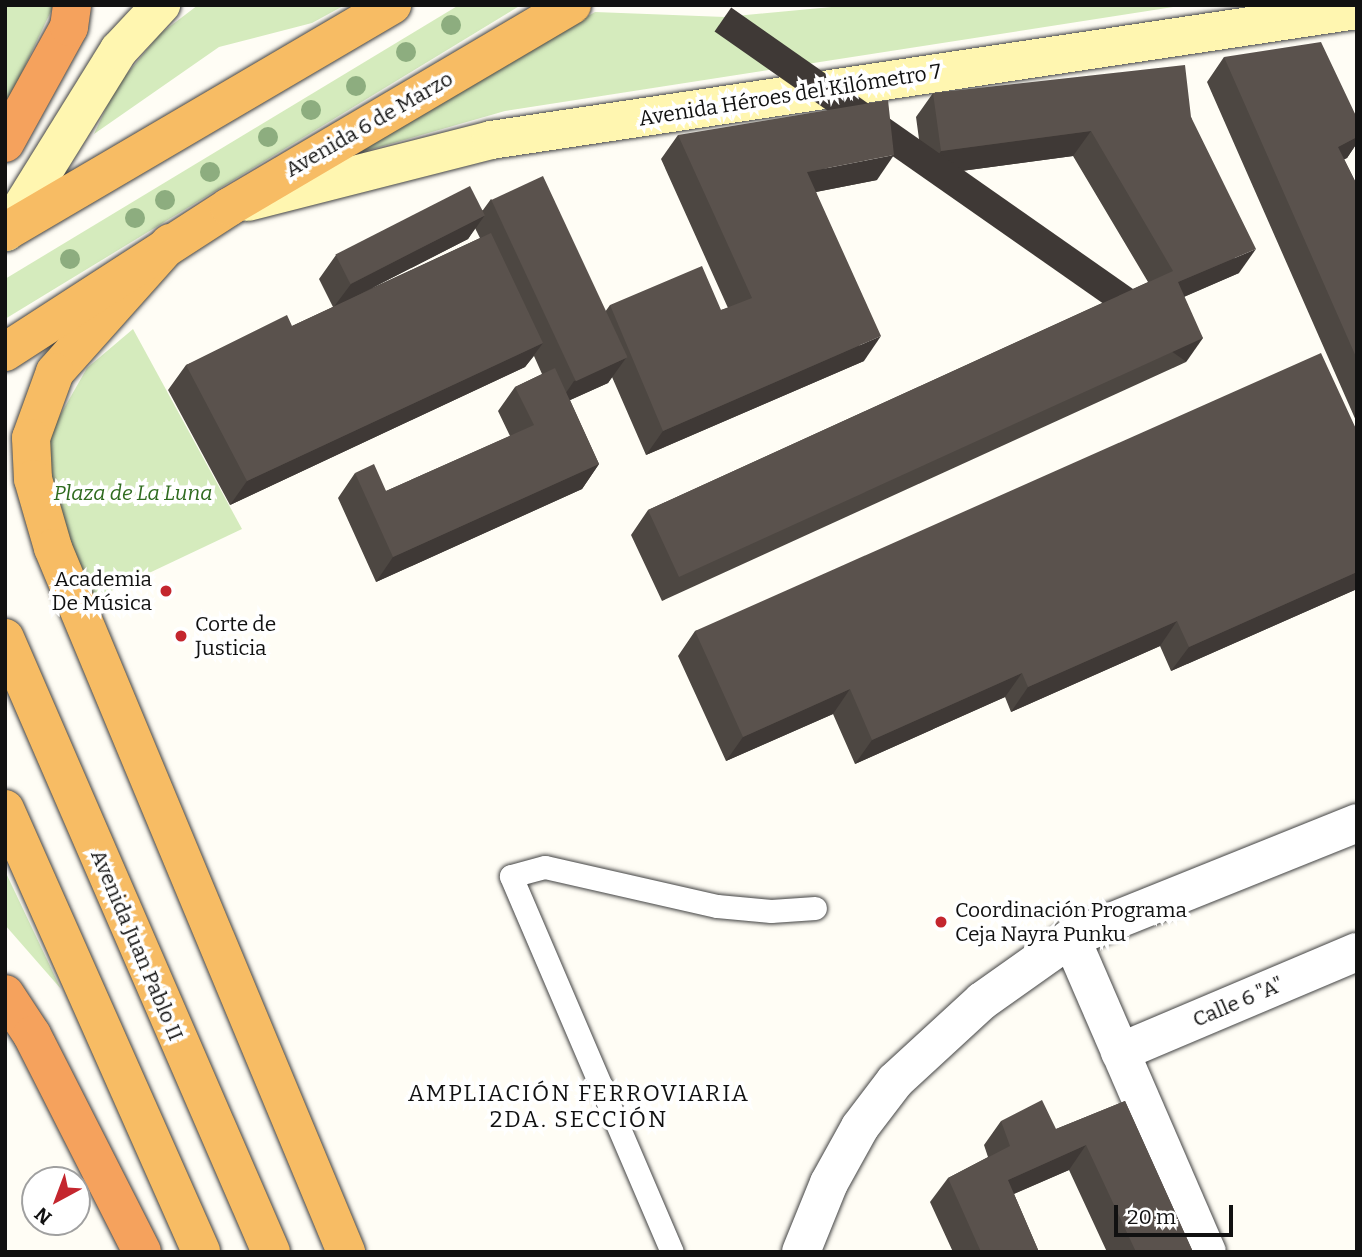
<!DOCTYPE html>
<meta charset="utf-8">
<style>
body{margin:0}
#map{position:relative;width:1362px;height:1257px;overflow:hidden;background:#fffdf5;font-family:Bitter,serif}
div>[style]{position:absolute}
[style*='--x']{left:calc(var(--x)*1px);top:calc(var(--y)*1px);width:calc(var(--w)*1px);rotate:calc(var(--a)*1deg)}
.green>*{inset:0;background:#d5ebbd}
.roads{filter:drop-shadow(0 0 2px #444) drop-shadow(0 0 2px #444)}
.service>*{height:23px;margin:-11.5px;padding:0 11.5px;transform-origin:11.5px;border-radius:11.5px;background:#fff}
.minor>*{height:38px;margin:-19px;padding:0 19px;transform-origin:19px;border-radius:19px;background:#fff}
.secondary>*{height:38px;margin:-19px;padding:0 19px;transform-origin:19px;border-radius:19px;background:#fff6b0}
.trunk>*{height:38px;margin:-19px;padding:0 19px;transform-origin:19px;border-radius:19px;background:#f7bc64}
.motorway>*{height:38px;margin:-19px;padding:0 19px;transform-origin:19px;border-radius:19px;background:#f5a25d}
.trees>*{width:20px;height:20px;margin:-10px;border-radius:50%;background:#8dad7f}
.wall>*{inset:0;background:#4d4742}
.shaded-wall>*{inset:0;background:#3f3936;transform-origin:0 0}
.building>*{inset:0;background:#5a524d;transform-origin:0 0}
.dots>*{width:19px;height:19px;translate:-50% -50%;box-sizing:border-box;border:4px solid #fff;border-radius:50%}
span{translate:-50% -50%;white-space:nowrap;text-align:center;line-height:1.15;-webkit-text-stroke:7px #fff;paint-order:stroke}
.street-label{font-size:21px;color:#111}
.park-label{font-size:21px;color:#2f6b1f;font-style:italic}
.poi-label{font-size:21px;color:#111}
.right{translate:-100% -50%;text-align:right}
.left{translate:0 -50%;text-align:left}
.neighbourhood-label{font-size:23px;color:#111;letter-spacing:2px}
.frame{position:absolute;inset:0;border:7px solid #111;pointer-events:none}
.north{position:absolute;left:21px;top:1166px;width:70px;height:70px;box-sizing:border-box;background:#fff;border:2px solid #a0a0a0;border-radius:50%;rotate:221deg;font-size:19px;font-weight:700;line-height:28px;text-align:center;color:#111}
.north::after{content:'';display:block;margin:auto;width:24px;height:32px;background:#c4262e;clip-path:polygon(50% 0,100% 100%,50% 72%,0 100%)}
.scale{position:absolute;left:1114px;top:1205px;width:119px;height:32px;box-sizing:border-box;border:4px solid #111;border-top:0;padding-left:9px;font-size:21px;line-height:24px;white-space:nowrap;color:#111;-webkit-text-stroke:5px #fff;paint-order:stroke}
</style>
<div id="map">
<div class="green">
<div style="clip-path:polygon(5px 5px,54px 5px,5px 108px)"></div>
<div style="clip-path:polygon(198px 5px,345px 5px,312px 23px,219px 47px,94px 134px,116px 87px,160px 34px)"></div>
<div style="clip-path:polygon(459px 5px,521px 5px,5px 319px,5px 279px)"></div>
<div style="clip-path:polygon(853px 5px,1186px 5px,505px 111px,345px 157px,595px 12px,725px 17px)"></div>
<div style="clip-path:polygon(133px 329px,242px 529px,92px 600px,48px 497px,50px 433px,87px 368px)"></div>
<div style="clip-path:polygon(5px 871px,61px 989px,5px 925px)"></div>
</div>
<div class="roads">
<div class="service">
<div style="--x:672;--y:1252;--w:409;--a:-113.2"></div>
<div style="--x:511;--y:876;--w:35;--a:-15"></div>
<div style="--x:545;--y:867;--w:176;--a:12.8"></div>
<div style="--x:717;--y:906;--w:54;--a:5.3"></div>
<div style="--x:771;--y:911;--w:44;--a:-3.9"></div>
</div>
<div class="minor">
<div style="--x:1071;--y:938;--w:342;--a:66.6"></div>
<div style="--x:1120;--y:1052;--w:257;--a:-22.9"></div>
<div style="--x:801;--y:1252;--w:74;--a:-67.9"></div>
<div style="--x:829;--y:1183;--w:64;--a:-61"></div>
<div style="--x:860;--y:1127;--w:58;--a:-52.7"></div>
<div style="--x:895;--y:1081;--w:118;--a:-42.6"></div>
<div style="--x:982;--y:1001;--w:109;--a:-35.3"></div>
<div style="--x:1071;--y:938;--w:308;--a:-21.9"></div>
</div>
<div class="secondary">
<div style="--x:248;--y:202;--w:251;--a:-14.3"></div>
<div style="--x:491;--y:140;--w:876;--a:-8.54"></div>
<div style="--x:6;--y:232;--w:214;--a:-58.2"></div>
<div style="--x:119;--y:50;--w:62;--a:-47"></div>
</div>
<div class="trunk">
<div style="--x:5;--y:232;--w:449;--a:-30.4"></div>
<div style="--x:170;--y:243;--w:173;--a:131.7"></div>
<div style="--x:55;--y:372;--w:70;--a:110"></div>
<div style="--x:31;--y:438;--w:41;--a:87.2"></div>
<div style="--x:33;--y:479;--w:72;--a:73.8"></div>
<div style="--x:53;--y:548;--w:763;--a:67.4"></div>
<div style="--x:5;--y:352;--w:267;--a:-32.9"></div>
<div style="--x:229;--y:207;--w:398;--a:-30.5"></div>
<div style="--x:5;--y:638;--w:669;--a:66.58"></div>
<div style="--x:5;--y:809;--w:484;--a:66.1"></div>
</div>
<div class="motorway">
<div style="--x:5;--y:143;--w:132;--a:-61.1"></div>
<div style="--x:69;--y:27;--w:22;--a:-82"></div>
<div style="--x:5;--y:994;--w:49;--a:56.6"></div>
<div style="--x:32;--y:1035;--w:243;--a:63.1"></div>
</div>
</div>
<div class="trees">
<div style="left:451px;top:25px"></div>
<div style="left:406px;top:52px"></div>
<div style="left:356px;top:86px"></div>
<div style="left:311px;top:110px"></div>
<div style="left:268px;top:137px"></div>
<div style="left:210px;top:172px"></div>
<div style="left:165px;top:200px"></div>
<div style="left:135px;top:218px"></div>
<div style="left:70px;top:259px"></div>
</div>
<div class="wall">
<div style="clip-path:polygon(1224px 57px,1357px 118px,1357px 143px,1347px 158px,1344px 159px,1357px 185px,1357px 423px,1207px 82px)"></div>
<div style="clip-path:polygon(933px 93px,1191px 117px,1239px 273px,1184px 297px,1186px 362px,662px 601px,631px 535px,648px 510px,1148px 282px,1073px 156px,924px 176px,916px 117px)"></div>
<div style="clip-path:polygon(evenodd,678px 135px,877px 180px,816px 192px,864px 361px,646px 455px,612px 377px,608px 383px,570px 400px,599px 464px,582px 489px,376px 582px,338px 498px,355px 473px,386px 491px,510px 436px,498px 411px,515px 387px,542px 374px,534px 356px,525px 367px,230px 505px,168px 390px,186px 365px,292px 326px,333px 307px,319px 279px,336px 255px,483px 210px,491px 199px,605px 312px,610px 305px,721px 310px,728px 308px,661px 159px,678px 135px,475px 228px,480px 238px,372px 288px,468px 239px,475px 228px)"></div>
<div style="clip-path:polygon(1357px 431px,1357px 589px,1171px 671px,1160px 646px,1011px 712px,1005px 697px,855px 764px,833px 714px,726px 761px,678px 656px,695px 631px)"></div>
<div style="clip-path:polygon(1125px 1101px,1193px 1252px,1107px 1252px,1069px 1170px,1014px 1194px,1039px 1252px,953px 1252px,930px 1202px,948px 1178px,988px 1157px,984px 1145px,1001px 1121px,1056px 1129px)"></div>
</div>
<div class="shaded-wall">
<div style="clip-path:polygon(1091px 131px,1073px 156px,924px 176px,941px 151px)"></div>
<div style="clip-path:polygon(1357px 137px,1357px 143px,1347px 158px,1321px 171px,1338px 147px)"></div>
<div style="clip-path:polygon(894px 155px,877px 180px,790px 197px,807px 172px)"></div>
<div style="clip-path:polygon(485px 215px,468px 239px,333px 308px,351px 284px)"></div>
<div style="clip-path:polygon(1256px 249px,1239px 273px,1160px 307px,1178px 282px)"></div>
<div style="clip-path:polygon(881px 336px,864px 361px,646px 455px,663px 431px)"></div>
<div style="left:1203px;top:338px;width:29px;height:576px;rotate:125deg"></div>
<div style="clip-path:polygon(543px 343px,525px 367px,230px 505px,247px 481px)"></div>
<div style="clip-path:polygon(626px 358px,608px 383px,557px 406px,574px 381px)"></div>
<div style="clip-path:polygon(599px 464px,582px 489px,376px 582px,393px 557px)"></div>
<div style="clip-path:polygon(1357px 572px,1357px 589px,1171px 671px,1189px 647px)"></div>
<div style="clip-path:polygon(1177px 621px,1160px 646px,1011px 712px,1028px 687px)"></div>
<div style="clip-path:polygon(1022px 673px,1005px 697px,855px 764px,872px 740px)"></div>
<div style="clip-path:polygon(850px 689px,833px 714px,726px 761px,743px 737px)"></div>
<div style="clip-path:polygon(1086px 1145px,1069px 1170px,990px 1204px,1008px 1180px)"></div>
</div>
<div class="building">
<div style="clip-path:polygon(1321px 42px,1357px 118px,1357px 137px,1338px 147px,1357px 185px,1357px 359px,1224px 57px)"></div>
<div style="clip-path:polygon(1185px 65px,1191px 117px,1256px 249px,1178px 282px,1203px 338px,679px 577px,648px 510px,1173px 271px,1091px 131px,941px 151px,933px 93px)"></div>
<div style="clip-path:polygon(888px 100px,894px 155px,807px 172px,881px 336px,663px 431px,610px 305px,702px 266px,721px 310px,752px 298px,678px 135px)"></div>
<div style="left:543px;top:176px;width:200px;height:57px;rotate:65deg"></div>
<div style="left:470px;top:186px;width:33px;height:151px;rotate:63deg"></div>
<div style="clip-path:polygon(491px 233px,543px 343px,247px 481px,186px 365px,287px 315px,292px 326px)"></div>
<div style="clip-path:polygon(1321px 353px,1357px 431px,1357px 572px,1189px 647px,1177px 621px,1028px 687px,1022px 673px,872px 740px,850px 689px,743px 737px,695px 631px)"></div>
<div style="clip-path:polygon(555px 368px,599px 464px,393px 557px,355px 473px,374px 464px,386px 491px,534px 425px,515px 387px)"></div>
<div style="clip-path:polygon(1042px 1100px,1056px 1129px,1125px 1101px,1193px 1252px,1136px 1252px,1086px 1145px,1008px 1180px,1039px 1252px,981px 1252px,948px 1178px,1010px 1146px,1001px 1121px)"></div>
</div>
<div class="dots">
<div style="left:166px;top:591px;background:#c4262e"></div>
<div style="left:181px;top:636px;background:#c4262e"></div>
<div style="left:941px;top:922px;background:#c4262e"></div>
</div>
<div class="street-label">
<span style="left:790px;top:95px;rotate:-9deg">Avenida Héroes del Kilómetro 7</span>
<span style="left:369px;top:124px;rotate:-30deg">Avenida 6 de Marzo</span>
<span style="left:137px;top:945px;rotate:67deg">Avenida Juan Pablo II</span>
<span style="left:1238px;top:1002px;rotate:-23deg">Calle 6 "A"</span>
</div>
<div class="park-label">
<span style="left:133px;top:493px">Plaza de La Luna</span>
</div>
<div class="poi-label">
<span class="right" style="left:152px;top:591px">Academia<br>De Música</span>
<span class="left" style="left:195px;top:636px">Corte de<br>Justicia</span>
<span class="left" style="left:955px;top:922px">Coordinación Programa<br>Ceja Nayra Punku</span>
</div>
<div class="neighbourhood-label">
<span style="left:579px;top:1106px">AMPLIACIÓN FERROVIARIA<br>2DA. SECCIÓN</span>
</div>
<div class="frame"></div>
<div class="north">N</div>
<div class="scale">20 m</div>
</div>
